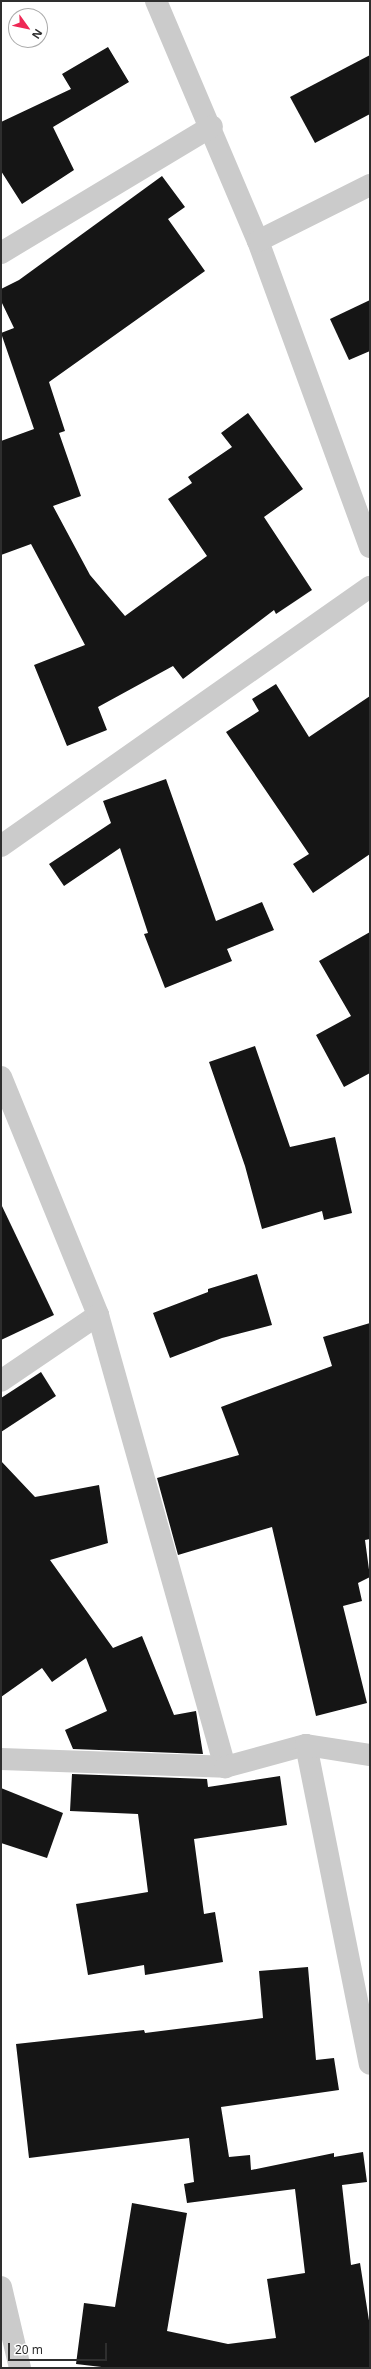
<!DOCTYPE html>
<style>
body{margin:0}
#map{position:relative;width:371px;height:2369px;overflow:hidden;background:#fff;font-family:"Noto Sans",sans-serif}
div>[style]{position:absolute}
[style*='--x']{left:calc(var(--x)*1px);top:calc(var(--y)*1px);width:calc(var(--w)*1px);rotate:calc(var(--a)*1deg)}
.building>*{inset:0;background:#151515}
.minor>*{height:22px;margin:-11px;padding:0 11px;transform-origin:11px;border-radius:11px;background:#cbcbcb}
span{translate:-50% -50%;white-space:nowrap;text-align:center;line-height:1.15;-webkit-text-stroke:4px #fff;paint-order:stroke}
.frame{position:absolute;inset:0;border:2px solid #2e2e2e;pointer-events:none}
.north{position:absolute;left:8px;top:8px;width:40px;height:40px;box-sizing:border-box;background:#fff;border:1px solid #ababab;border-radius:50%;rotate:123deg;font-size:11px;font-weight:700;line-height:16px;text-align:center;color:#2e2e2e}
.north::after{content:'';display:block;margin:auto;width:14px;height:18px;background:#ee2855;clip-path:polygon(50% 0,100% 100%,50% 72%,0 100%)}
.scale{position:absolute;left:8px;top:2343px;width:99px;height:18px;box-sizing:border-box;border:2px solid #2e2e2e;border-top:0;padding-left:5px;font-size:12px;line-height:14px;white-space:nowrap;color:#2e2e2e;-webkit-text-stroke:3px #fff;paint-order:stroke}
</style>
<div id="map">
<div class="building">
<div style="clip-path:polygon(108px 47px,129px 82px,53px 127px,74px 170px,22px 204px,1px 171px,1px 122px,71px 89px,62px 74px)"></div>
<div style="clip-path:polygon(370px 55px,370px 114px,315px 143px,290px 97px)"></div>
<div style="clip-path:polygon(162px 176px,185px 207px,168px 219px,205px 271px,49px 382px,65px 431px,59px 433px,81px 496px,53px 506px,90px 575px,125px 616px,207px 556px,168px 499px,192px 483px,188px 477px,232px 447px,221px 433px,248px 413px,303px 489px,264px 517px,312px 590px,276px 614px,274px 610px,183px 679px,173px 666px,98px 707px,107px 730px,67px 746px,34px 665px,85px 645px,31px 544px,1px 555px,1px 441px,34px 429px,1px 333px,14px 328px,1px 301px,1px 289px,19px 280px)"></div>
<div style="clip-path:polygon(370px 300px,370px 351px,349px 360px,330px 319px)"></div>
<div style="clip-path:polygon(276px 684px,309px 737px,370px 696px,370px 854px,313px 893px,293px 864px,309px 854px,226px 732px,259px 711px,252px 699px)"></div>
<div style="clip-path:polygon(166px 779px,216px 921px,262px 902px,274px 930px,227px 949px,232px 961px,165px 988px,144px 934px,148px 933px,120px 848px,64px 886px,49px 864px,111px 823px,103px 801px)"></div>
<div style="clip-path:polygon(370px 932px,370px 1073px,344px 1087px,316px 1035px,351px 1016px,319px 961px)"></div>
<div style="clip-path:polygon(255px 1046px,290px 1147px,335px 1137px,352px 1213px,324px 1220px,322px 1211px,262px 1229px,245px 1166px,209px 1062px)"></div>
<div style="clip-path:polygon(1px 1204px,54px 1315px,1px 1340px)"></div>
<div style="clip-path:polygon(257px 1274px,272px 1325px,222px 1338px,170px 1358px,153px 1313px,208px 1292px,208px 1289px)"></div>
<div style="clip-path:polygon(370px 1323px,370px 1539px,365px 1540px,370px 1577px,358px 1583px,362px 1601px,343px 1606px,367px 1703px,316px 1716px,272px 1527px,178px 1555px,157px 1478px,239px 1455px,221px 1407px,332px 1366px,323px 1337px)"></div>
<div style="clip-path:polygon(41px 1372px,56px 1396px,1px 1432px,1px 1398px)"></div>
<div style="clip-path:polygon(1px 1461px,35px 1497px,99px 1485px,108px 1543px,50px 1560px,113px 1648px,142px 1636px,174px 1715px,196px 1711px,203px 1754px,73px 1749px,65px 1730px,107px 1711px,86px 1658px,52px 1682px,42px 1668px,1px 1697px)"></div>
<div style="clip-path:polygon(72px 1774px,207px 1779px,208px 1787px,280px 1776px,287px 1825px,194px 1839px,204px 1914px,215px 1912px,223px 1962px,145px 1975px,144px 1965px,88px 1975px,76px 1904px,148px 1892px,138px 1814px,70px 1811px)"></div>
<div style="clip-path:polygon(1px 1788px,63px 1813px,47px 1858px,1px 1843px)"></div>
<div style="clip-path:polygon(308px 1967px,316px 2060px,334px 2058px,339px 2090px,221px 2107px,229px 2157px,250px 2155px,251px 2170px,334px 2153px,334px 2157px,363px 2152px,367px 2182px,342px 2185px,351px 2265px,360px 2263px,370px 2327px,370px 2368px,110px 2368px,76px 2364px,84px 2303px,115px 2307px,132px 2203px,187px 2213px,167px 2331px,228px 2344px,276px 2338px,267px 2279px,305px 2273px,295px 2189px,187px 2203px,184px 2184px,194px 2182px,189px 2138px,29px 2158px,16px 2044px,144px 2030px,145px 2033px,263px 2018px,259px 1971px)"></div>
</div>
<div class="minor">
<div style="--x:156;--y:1;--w:261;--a:67"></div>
<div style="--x:258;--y:241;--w:326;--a:69.9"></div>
<div style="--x:258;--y:241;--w:125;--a:-26.6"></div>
<div style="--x:1;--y:253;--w:246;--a:-31"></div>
<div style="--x:1;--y:846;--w:451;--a:-35.1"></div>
<div style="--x:1;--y:1077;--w:257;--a:67.8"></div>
<div style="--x:98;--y:1315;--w:117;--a:145.8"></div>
<div style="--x:98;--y:1315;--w:470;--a:74.3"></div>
<div style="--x:306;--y:1745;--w:325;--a:78.7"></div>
<div style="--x:1;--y:1759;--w:224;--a:2"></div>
<div style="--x:225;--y:1767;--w:84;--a:-15.2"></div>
<div style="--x:306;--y:1745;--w:65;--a:8.9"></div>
<div style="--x:1;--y:2287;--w:83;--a:76.8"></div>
</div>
<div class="frame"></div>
<div class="north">N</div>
<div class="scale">20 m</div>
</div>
